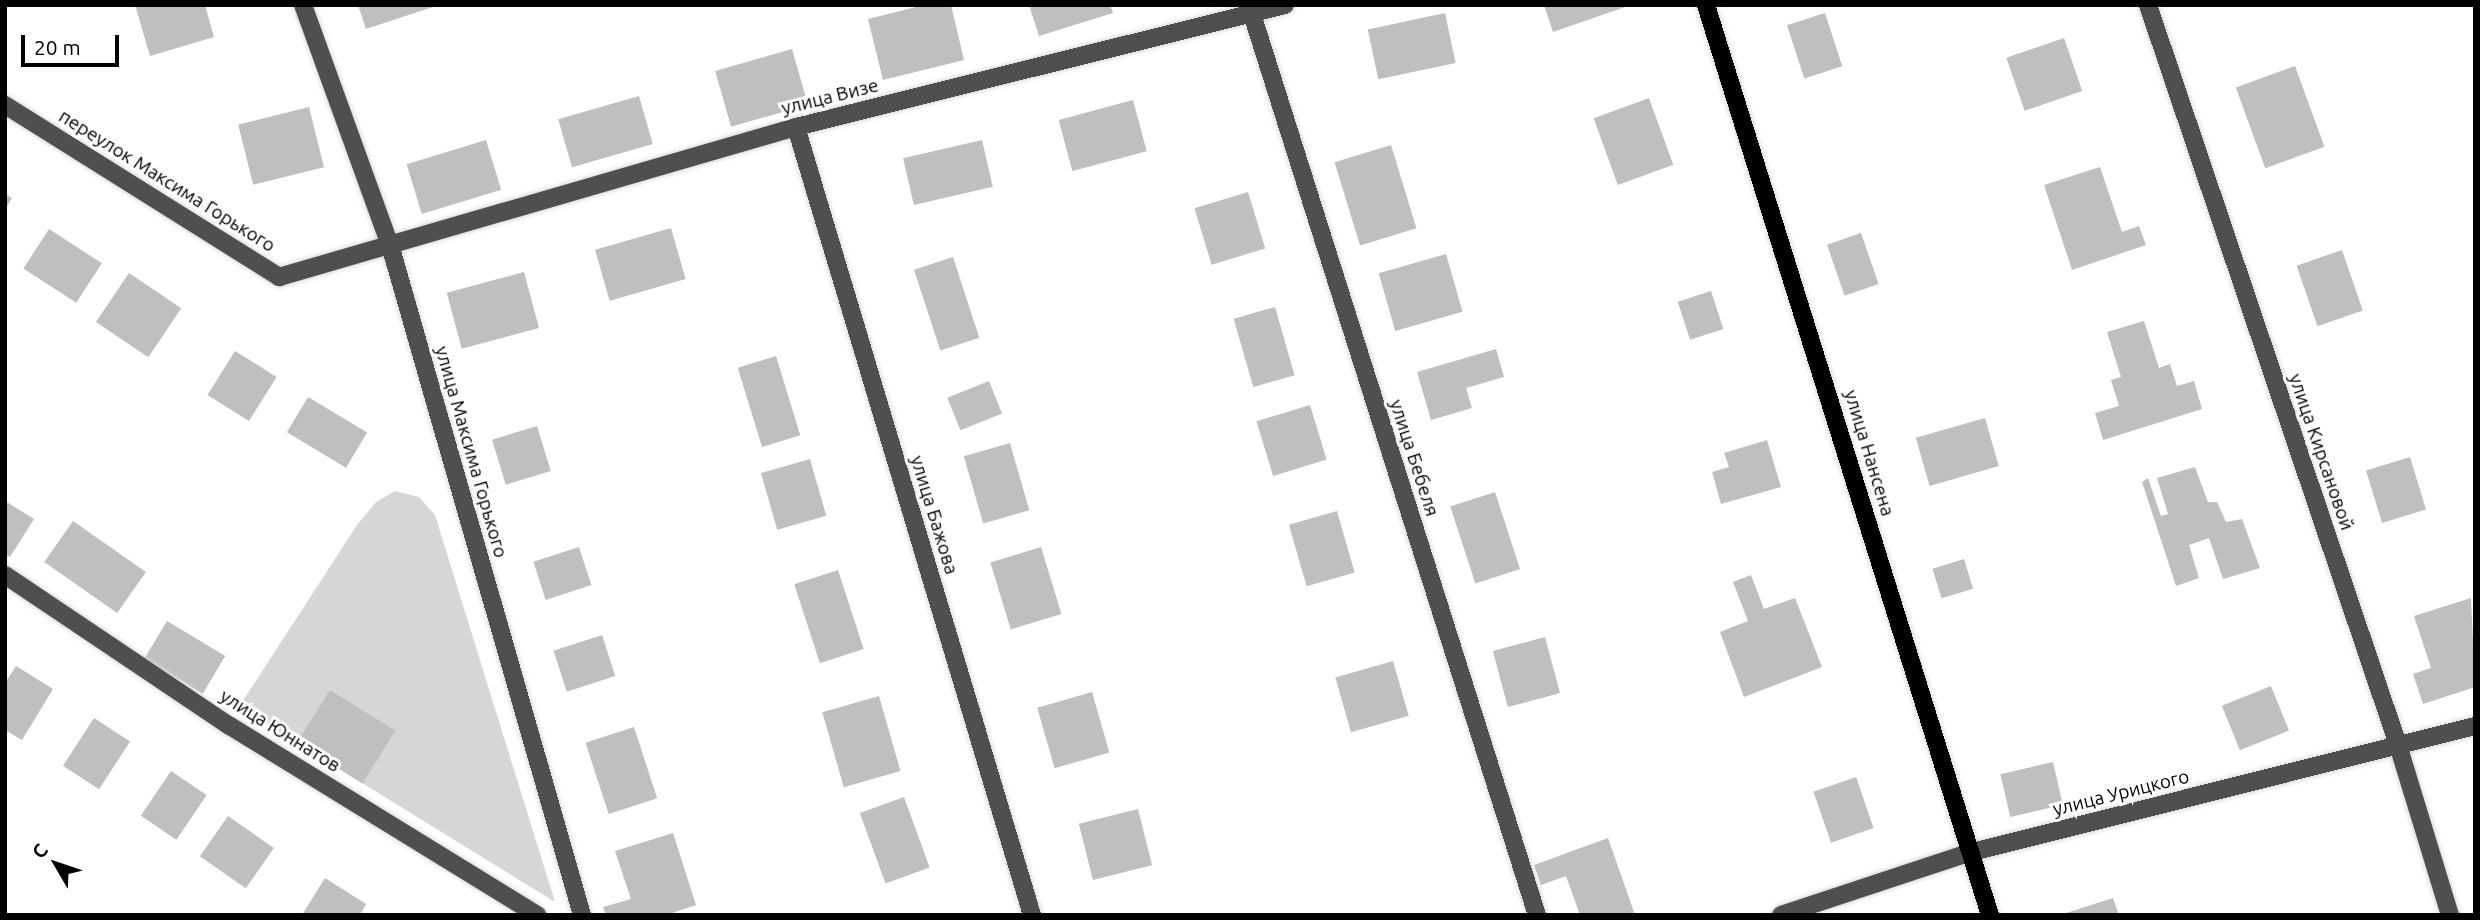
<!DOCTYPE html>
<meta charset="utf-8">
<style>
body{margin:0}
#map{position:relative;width:2480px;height:920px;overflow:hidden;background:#fff;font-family:Ubuntu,sans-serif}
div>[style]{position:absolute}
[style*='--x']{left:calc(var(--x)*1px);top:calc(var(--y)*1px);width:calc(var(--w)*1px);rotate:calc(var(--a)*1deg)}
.green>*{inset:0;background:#d6d6d6}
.building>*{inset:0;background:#bfbfbf;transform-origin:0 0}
.roads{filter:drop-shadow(0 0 2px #dbdbdb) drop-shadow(0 0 2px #dbdbdb)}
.minor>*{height:18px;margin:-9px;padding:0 9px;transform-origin:9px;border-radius:9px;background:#4f4f4f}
.major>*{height:18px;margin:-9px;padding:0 9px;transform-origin:9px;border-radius:9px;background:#000}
span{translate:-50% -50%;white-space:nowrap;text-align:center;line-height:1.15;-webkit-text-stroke:6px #fff;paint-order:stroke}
.street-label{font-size:19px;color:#000}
.frame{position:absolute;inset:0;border:7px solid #000;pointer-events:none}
.north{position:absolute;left:21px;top:829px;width:70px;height:70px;-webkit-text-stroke:5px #fff;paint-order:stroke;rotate:309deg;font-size:19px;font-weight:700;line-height:28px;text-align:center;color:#000}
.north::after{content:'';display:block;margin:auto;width:24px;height:32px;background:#000;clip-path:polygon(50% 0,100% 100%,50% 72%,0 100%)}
.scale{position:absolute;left:21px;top:35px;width:98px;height:32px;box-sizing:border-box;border:4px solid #000;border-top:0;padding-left:9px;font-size:21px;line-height:24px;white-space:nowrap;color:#000;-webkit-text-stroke:5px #fff;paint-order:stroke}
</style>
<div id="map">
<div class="green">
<div style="clip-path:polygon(395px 491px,419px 497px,435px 515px,555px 902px,239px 707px,357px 525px,376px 502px)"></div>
</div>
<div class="building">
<div style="clip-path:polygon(135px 5px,205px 5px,214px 37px,150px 56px)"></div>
<div style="clip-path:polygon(358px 5px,436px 5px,436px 6px,366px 29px)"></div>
<div style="clip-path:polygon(924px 5px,951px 5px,964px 60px,883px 80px,868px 19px)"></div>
<div style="clip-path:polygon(1029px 5px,1110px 5px,1113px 13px,1039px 36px)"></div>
<div style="clip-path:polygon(1544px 5px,1628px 5px,1628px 6px,1553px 32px)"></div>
<div style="left:1445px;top:13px;width:51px;height:79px;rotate:78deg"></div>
<div style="left:1825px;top:13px;width:56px;height:40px;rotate:72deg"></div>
<div style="left:2064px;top:38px;width:56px;height:61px;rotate:71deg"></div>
<div style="left:792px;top:49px;width:58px;height:80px;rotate:74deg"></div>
<div style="left:2295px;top:66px;width:86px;height:63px;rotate:70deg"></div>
<div style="left:639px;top:96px;width:50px;height:84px;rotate:74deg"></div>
<div style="left:1649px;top:98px;width:71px;height:59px;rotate:70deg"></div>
<div style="left:1133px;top:100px;width:53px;height:77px;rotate:75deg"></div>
<div style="left:309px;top:107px;width:62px;height:73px;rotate:76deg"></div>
<div style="left:486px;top:140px;width:52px;height:83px;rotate:73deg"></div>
<div style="left:982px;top:140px;width:48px;height:81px;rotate:77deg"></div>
<div style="left:1391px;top:145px;width:87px;height:59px;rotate:73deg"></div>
<div style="clip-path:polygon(2100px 167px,2122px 232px,2139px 226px,2146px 245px,2072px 270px,2044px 185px)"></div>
<div style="left:1248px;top:192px;width:59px;height:56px;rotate:73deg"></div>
<div style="clip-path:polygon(5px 194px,12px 198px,5px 210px)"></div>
<div style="left:671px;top:228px;width:53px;height:79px;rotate:74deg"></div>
<div style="left:49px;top:229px;width:63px;height:47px;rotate:33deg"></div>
<div style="left:1861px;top:233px;width:54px;height:36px;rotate:71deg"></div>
<div style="left:2342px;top:250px;width:64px;height:48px;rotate:71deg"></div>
<div style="left:1446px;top:254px;width:60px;height:70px;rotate:74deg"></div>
<div style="left:953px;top:257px;width:85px;height:41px;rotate:72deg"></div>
<div style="left:524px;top:272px;width:58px;height:80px;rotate:75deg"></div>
<div style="left:129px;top:273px;width:63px;height:59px;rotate:34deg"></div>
<div style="left:1711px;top:291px;width:40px;height:35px;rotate:72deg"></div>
<div style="left:1275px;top:307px;width:71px;height:43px;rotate:74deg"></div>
<div style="clip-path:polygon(2144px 321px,2159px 368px,2170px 364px,2177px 386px,2194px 381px,2202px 409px,2103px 440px,2095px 413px,2119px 406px,2111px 380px,2121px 377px,2107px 332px)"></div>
<div style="clip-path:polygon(1496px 349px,1504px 377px,1466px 388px,1472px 408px,1431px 420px,1417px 372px)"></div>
<div style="left:235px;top:351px;width:49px;height:52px;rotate:32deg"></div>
<div style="left:776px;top:356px;width:83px;height:40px;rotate:73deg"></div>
<div style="left:989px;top:381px;width:35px;height:45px;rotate:68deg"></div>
<div style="left:308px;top:397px;width:69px;height:41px;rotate:31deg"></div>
<div style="left:1310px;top:405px;width:57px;height:56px;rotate:73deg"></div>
<div style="left:1985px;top:418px;width:50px;height:72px;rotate:74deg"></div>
<div style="left:537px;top:426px;width:47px;height:47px;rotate:73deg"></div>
<div style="clip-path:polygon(1767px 440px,1781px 487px,1721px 504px,1712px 472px,1729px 467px,1724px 453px)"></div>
<div style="left:1010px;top:443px;width:70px;height:48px;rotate:74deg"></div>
<div style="left:2410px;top:457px;width:55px;height:46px;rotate:73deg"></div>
<div style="left:810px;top:459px;width:59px;height:51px;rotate:74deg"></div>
<div style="clip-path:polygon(2195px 467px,2208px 502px,2217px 502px,2226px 522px,2242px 519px,2260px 568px,2223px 579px,2209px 538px,2189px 545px,2199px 578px,2176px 586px,2142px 482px,2148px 478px,2161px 516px,2168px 514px,2157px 478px)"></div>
<div style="left:1495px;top:492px;width:81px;height:47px;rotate:72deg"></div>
<div style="clip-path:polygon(5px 501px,34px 519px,10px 557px,5px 554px)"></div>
<div style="left:1337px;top:511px;width:64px;height:50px;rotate:74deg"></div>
<div style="left:73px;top:521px;width:89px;height:50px;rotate:35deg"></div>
<div style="left:579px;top:547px;width:40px;height:48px;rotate:72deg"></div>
<div style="left:1041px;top:547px;width:70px;height:53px;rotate:73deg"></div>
<div style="left:1964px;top:559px;width:31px;height:33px;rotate:73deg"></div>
<div style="left:838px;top:570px;width:83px;height:46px;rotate:72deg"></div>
<div style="clip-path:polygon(1751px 575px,1764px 609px,1795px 598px,1822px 667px,1744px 697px,1720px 632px,1748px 621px,1733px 582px)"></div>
<div style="clip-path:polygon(2471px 598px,2475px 687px,2423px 704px,2413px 674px,2431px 668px,2414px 616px)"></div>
<div style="left:167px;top:621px;width:68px;height:44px;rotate:31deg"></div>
<div style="left:602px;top:635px;width:43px;height:51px;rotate:72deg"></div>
<div style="left:1545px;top:637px;width:58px;height:54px;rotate:75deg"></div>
<div style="left:1393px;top:661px;width:57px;height:60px;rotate:74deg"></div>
<div style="clip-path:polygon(16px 666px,53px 689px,22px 740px,5px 730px,5px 683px)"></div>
<div style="left:2271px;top:686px;width:48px;height:53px;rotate:68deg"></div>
<div style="left:330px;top:690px;width:77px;height:62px;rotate:32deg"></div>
<div style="left:1092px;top:692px;width:63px;height:57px;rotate:74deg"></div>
<div style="left:879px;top:696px;width:78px;height:59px;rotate:74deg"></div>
<div style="left:94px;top:718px;width:43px;height:57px;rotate:33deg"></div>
<div style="left:634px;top:727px;width:75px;height:51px;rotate:72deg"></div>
<div style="left:2053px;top:762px;width:44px;height:54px;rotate:77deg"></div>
<div style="left:171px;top:771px;width:43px;height:54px;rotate:34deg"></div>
<div style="left:1856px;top:777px;width:54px;height:45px;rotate:71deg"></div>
<div style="left:904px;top:797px;width:75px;height:47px;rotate:70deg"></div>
<div style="left:1138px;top:809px;width:58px;height:61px;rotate:76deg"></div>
<div style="left:228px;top:816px;width:56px;height:49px;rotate:35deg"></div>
<div style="clip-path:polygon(673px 833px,696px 905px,666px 915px,606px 915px,603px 907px,631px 899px,615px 851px)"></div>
<div style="clip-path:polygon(1608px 838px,1635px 915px,1580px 915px,1566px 876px,1541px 885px,1534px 865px)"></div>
<div style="clip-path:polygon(325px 878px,366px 904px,360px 915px,302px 915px)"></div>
<div style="clip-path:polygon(2113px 898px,2119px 915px,2063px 915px,2063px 914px)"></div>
</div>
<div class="roads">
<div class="minor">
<div style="--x:303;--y:5;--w:255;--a:70.1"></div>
<div style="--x:390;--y:245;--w:697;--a:74.01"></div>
<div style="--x:2148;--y:5;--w:781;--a:71.33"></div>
<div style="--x:2398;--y:745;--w:178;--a:73"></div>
<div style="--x:1252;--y:14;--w:945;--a:72.45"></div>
<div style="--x:5;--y:105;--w:324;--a:32.1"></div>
<div style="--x:279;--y:277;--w:538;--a:-16.18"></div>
<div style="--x:796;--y:127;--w:504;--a:-14.01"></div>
<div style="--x:796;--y:127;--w:823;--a:73.33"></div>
<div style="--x:5;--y:575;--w:271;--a:33.9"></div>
<div style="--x:230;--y:726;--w:361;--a:31.6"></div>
<div style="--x:1781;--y:915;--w:201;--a:-18.3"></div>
<div style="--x:1972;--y:852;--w:519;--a:-14.06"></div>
</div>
<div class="major">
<div style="--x:1706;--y:5;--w:953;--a:72.67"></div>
</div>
</div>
<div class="street-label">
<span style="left:830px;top:97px;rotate:-14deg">улица Визе</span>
<span style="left:167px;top:181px;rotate:32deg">переулок Максима Горького</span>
<span style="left:471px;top:452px;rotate:74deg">улица Максима Горького</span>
<span style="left:2321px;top:452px;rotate:71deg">улица Кирсановой</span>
<span style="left:1869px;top:453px;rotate:73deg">улица Нансена</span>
<span style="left:1414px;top:458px;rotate:72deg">улица Бебеля</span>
<span style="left:934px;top:515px;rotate:73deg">улица Бажова</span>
<span style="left:280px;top:731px;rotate:32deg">улица Юннатов</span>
<span style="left:2121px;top:793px;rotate:-14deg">улица Урицкого</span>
</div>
<div class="frame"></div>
<div class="north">С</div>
<div class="scale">20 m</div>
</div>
